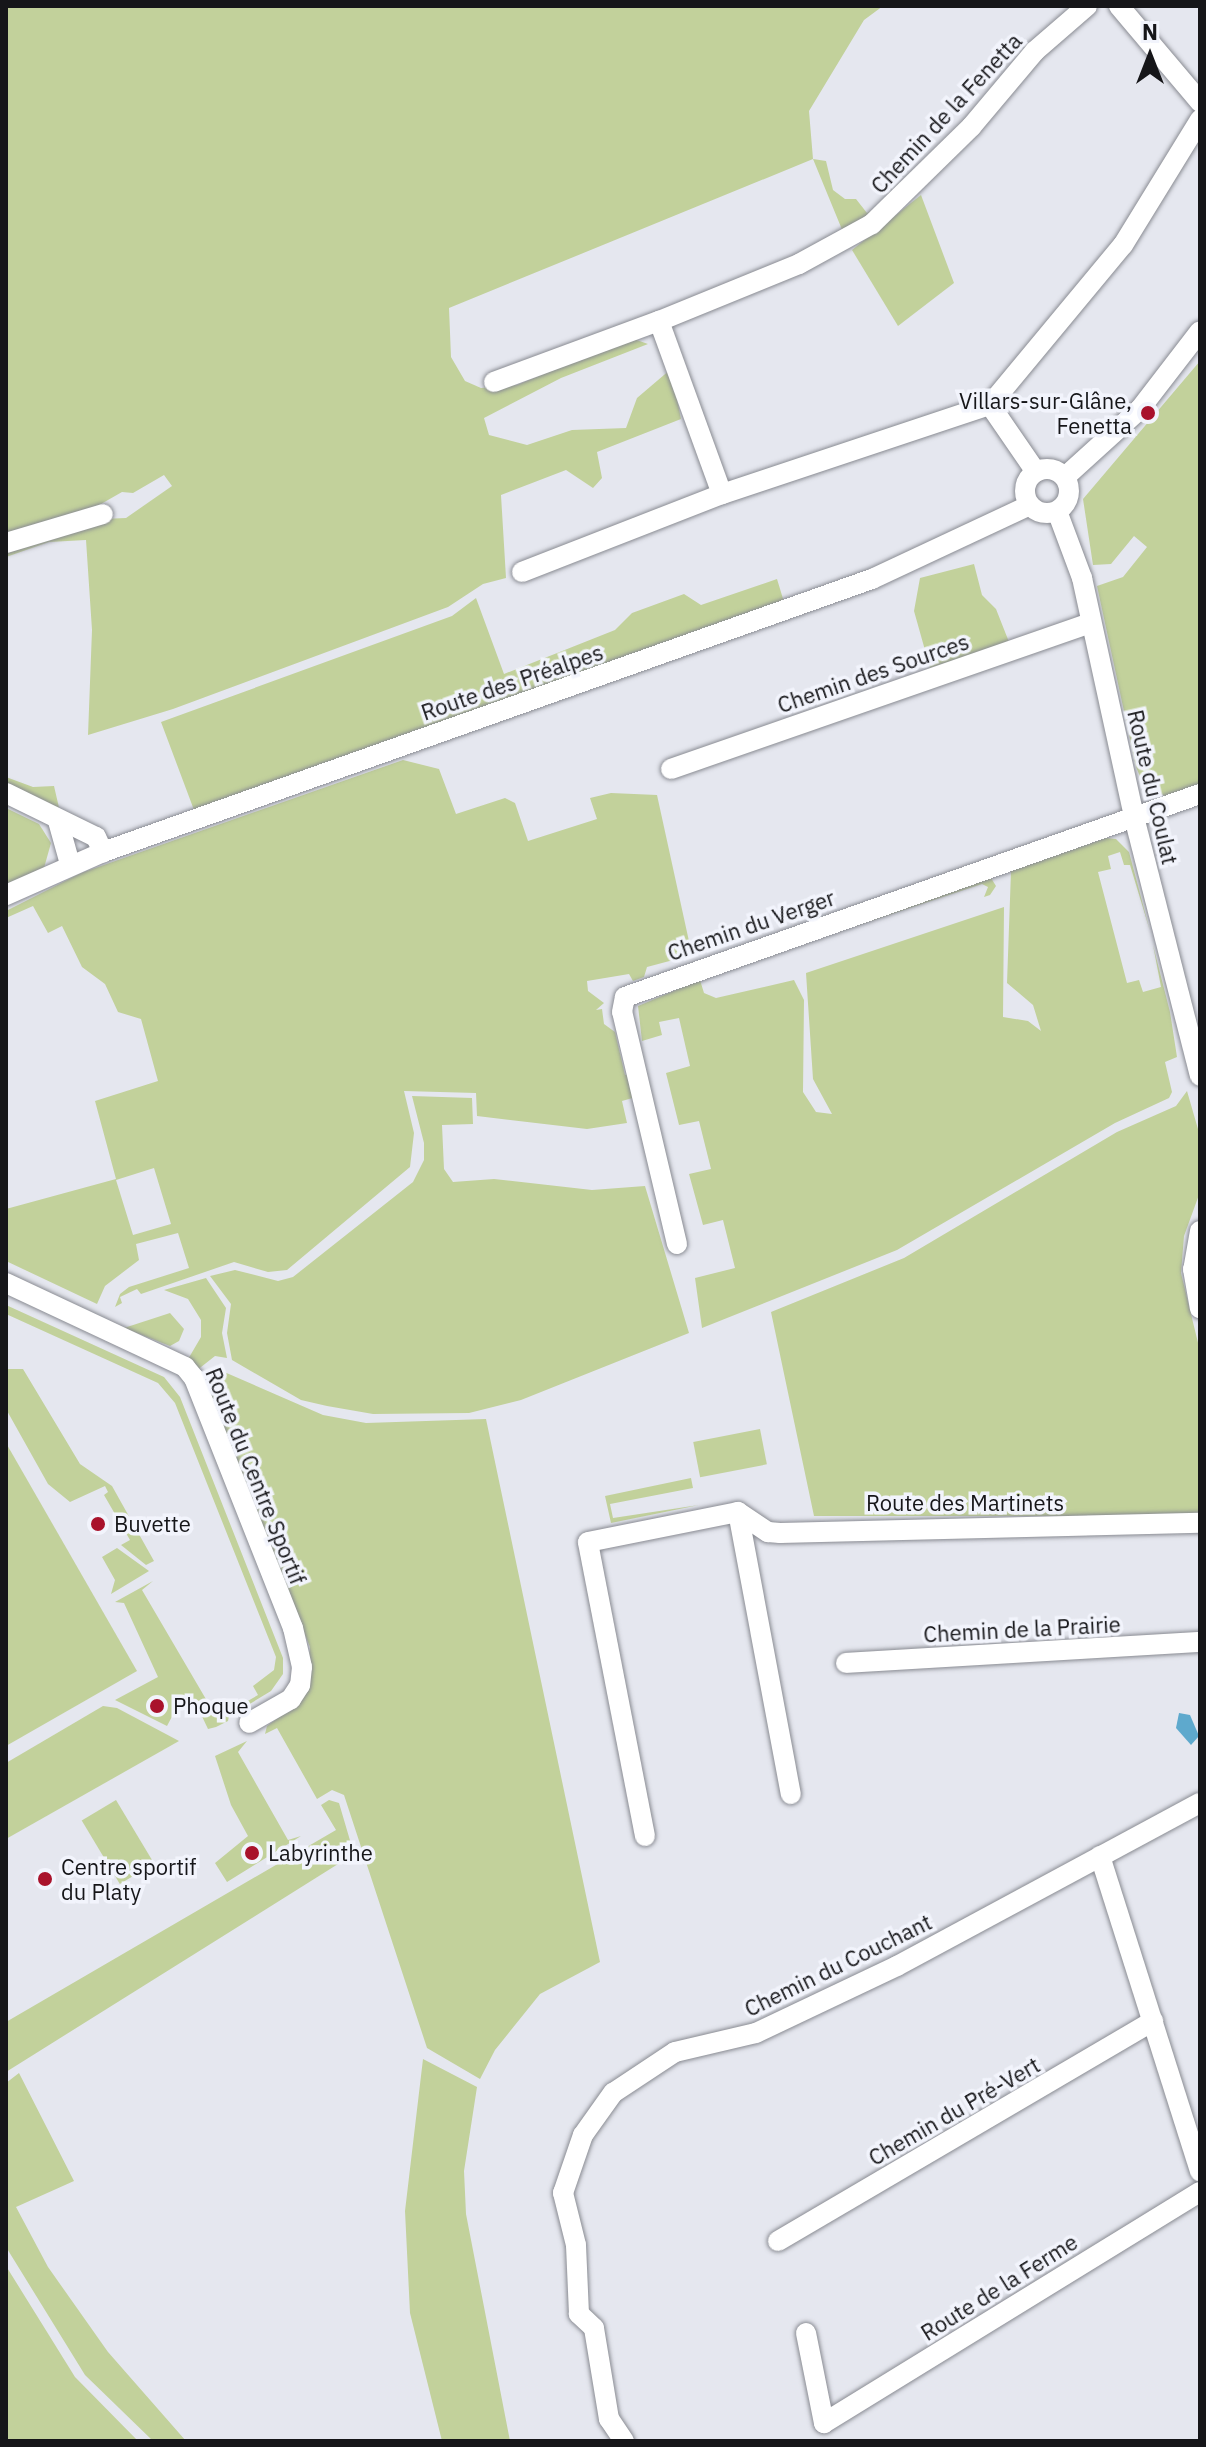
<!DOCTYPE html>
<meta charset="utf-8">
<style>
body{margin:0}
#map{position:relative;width:1206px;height:2447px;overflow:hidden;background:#e5e7ef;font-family:"IBM Plex Sans",sans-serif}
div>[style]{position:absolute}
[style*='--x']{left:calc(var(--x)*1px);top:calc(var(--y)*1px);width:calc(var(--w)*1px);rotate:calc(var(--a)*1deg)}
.green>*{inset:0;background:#c2d19b;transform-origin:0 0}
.water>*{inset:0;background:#5ea9cd}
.roads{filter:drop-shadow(0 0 2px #898b92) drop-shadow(0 0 2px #898b92)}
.minor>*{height:20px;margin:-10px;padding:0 10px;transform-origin:10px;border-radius:10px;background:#fff}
.minor>.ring{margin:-10px;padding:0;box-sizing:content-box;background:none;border:20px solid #fff;border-radius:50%}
.dots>*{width:22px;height:22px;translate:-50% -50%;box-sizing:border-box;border:4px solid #f2f4fc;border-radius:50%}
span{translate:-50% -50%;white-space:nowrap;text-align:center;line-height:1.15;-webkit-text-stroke:7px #f2f4fc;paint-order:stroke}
.street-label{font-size:22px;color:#161619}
.poi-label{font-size:22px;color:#161619}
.right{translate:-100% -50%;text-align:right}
.left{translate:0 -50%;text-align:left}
.frame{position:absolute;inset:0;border:8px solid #161619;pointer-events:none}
.north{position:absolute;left:1110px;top:16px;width:80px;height:80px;-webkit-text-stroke:6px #f2f4fc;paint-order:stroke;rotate:0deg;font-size:22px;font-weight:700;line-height:32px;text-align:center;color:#161619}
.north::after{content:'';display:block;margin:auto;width:28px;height:36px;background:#161619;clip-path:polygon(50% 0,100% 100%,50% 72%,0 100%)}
</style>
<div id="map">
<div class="green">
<div style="clip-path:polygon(6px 6px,883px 6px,864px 20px,809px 111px,813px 159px,826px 161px,833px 190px,845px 199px,856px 199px,867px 213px,880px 207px,843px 232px,813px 159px,449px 308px,451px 357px,465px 381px,481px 388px,517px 385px,631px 338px,648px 344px,561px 378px,484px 418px,489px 435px,527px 445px,572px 430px,626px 428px,637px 398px,671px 369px,681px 419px,597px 452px,602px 478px,593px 488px,566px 470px,501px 495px,506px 578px,483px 584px,448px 607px,173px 709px,88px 735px,92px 630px,86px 540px,49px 542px,6px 557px,6px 549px,102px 519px,126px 518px,172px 486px,164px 475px,133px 493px,122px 492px,94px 508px,6px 538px)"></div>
<div style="clip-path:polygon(921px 195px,954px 283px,898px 326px,852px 250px)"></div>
<div style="clip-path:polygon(1200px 361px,1200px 783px,1167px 797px,1144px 786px,1136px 767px,1097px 586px,1123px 577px,1147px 547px,1134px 536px,1111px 564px,1093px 565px,1083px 499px)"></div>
<div style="clip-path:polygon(974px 564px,982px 595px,996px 609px,1009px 642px,930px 668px,914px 611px,920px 578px)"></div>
<div style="clip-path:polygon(777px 579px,784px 602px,194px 810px,161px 722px,452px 616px,476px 598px,504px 674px,615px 630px,632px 613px,684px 594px,701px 605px)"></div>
<div style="clip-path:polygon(evenodd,403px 760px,439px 769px,456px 814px,505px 798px,515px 803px,528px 841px,597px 819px,590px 798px,611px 793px,657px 795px,692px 955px,647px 967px,644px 977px,633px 981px,629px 974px,587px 981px,588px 991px,604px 1003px,596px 1010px,602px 1009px,604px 1024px,615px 1032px,625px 1075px,634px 1073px,636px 1097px,622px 1101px,627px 1123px,587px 1129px,477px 1116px,476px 1093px,404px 1091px,414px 1133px,410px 1167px,287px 1270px,268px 1272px,234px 1262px,141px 1294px,137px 1289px,120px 1297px,122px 1303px,115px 1307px,120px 1294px,129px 1287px,189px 1268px,178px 1233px,136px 1244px,139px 1260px,105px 1286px,97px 1304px,6px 1261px,6px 1209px,116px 1179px,95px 1101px,158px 1081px,141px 1019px,118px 1012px,105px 984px,82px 967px,62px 926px,48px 933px,33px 906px,6px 918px,6px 911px,81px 873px,403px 760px,154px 1168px,171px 1224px,133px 1235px,116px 1180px,154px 1168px)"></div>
<div style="clip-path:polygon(6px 777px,33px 787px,54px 786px,60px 812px,6px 786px)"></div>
<div style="clip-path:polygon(6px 808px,39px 824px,51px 843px,44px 868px,6px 886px)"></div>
<div style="clip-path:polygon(1106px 838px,1116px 839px,1129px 852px,1150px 931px,1130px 865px,1124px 865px,1120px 852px,1108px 856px,1111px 869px,1098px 872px,1127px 983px,1139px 980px,1143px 992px,1161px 987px,1153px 945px,1170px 1012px,1177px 1057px,1165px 1062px,1172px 1092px,1169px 1098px,1115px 1123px,897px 1250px,702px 1328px,695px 1278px,735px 1268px,723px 1220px,703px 1225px,689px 1174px,711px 1169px,699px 1121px,679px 1125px,666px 1073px,690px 1066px,679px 1018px,659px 1022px,662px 1035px,642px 1041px,638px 1006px,700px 980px,704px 993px,716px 998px,794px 980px,804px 1000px,803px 1092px,816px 1112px,832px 1114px,813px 1079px,806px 973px,1004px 907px,1003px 1017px,1028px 1021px,1041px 1031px,1033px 1005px,1007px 983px,1011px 871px)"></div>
<div style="clip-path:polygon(991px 878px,996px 886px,990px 895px,984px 897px,988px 887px,982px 884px,811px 941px)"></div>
<div style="clip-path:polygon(1187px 1091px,1200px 1136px,1200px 1192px,1184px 1236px,1181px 1273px,1200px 1351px,1200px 1516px,814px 1516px,771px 1312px,904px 1258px,1117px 1132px,1176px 1106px)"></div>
<div style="clip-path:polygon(412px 1096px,472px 1098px,473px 1124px,442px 1125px,444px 1169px,453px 1182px,494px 1179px,592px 1190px,645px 1186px,689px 1333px,521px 1400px,469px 1413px,373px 1414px,327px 1406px,301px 1400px,232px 1360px,227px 1333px,231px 1304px,210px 1276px,235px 1270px,278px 1281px,293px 1277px,413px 1182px,424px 1160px,424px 1143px)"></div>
<div style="clip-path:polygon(206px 1278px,226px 1308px,222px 1333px,227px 1358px,215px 1356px,196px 1371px,187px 1361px,201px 1337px,201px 1320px,188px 1299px,164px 1290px)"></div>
<div style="clip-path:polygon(6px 1305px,164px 1377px,180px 1397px,283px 1658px,283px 1674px,271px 1691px,248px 1705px,246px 1702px,258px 1695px,253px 1686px,274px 1670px,276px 1657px,175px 1403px,158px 1383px,6px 1314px)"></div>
<div style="clip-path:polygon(170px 1313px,184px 1329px,179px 1341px,170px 1346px,124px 1328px)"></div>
<div style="clip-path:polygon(215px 1368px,323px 1415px,366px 1423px,486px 1419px,600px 1962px,540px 1994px,495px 2050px,480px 2079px,427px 2048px,344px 1795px,332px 1790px,317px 1799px,277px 1728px,265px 1734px,267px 1726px,297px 1704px,308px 1686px,310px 1647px,202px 1377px)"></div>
<div style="clip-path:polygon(6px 1369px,23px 1369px,80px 1464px,112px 1486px,154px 1561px,146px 1565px,121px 1545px,130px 1540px,104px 1495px,108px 1492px,105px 1486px,70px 1502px,48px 1484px,6px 1409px)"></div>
<div style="left:760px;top:1429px;width:36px;height:68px;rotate:79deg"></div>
<div style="clip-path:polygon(6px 1443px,137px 1671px,6px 1746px)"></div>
<div style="clip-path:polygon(691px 1478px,693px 1488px,610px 1504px,613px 1518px,699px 1505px,611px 1523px,605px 1496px)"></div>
<div style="clip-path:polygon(117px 1548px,149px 1571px,111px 1594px,115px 1580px,102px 1557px)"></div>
<div style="clip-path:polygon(153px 1581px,142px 1590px,217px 1718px,230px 1711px,228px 1721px,216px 1727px,208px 1729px,198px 1708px,176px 1709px,167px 1726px,115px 1700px,158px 1677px,124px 1603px,115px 1602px)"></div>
<div style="clip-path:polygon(103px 1706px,117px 1708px,179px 1741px,6px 1839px,6px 1763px)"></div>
<div style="clip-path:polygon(247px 1741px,238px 1752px,288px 1840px,301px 1836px,227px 1882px,215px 1863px,248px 1836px,231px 1805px,215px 1756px)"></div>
<div style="left:116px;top:1800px;width:74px;height:40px;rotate:59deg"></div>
<div style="clip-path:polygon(329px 1800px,339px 1803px,354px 1854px,6px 2072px,6px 2022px,336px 1830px,321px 1805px)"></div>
<div style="clip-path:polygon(423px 2059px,477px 2087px,464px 2171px,466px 2214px,510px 2441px,442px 2441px,410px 2313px,405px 2211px)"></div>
<div style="clip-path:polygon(19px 2073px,74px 2181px,16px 2207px,48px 2267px,108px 2352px,186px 2441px,153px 2441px,85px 2375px,6px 2247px,6px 2083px)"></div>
<div style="clip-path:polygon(6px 2266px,75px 2377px,138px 2441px,6px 2441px)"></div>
</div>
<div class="water">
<div style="clip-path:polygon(1179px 1713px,1190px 1715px,1199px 1736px,1191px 1745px,1176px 1728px)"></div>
</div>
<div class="roads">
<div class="minor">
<div style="--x:1087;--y:6;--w:69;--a:139.1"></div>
<div style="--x:1035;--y:51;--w:99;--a:130.1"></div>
<div style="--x:971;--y:127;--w:139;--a:135.6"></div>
<div style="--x:872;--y:224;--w:83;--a:151.3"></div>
<div style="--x:799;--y:264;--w:151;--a:157.8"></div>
<div style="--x:659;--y:321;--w:184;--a:70"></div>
<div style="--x:722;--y:494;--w:282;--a:-18.4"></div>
<div style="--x:990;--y:405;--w:208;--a:-50.3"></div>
<div style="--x:1123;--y:245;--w:147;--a:-58.4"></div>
<div style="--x:1119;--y:6;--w:126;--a:49.8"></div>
<div style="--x:494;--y:382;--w:176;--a:-20.3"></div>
<div style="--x:990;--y:405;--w:81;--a:55.5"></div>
<div class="ring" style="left:1025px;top:469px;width:24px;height:24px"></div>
<div style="--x:1065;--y:477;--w:101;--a:-42.2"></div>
<div style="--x:1140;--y:409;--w:98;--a:-52.4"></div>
<div style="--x:1057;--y:511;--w:72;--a:69.5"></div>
<div style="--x:1082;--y:578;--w:245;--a:77.7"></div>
<div style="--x:1134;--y:817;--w:267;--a:75.7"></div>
<div style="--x:6;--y:543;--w:101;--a:-16.6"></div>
<div style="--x:522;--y:572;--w:215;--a:-21.3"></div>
<div style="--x:671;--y:769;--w:444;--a:-19.2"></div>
<div style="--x:6;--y:793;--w:100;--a:26.1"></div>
<div style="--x:96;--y:837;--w:17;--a:65"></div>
<div style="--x:58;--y:821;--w:45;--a:74.4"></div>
<div style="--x:6;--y:895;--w:106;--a:-23.9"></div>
<div style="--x:103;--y:852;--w:816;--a:-19.55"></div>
<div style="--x:872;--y:579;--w:174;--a:-25.1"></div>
<div style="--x:1200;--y:1231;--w:39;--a:100"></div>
<div style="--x:1193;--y:1269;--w:40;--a:80"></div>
<div style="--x:677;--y:1244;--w:238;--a:-103.3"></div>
<div style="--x:622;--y:1012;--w:15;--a:-79"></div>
<div style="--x:625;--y:997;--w:610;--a:-19.45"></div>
<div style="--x:6;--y:1283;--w:198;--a:25.1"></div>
<div style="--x:185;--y:1367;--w:14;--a:51"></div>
<div style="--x:194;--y:1378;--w:269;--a:68.4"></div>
<div style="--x:293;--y:1628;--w:40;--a:77"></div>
<div style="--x:302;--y:1667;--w:18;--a:96"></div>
<div style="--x:300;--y:1685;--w:17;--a:123"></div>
<div style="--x:291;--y:1699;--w:48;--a:150.3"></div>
<div style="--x:738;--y:1512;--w:287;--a:79.4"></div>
<div style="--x:846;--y:1663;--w:355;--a:-3.4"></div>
<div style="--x:645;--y:1836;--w:299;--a:-101"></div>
<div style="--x:588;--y:1542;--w:153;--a:-11.3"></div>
<div style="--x:738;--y:1512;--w:36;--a:34"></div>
<div style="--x:768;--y:1532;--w:12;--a:5"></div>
<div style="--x:780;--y:1533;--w:420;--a:-1.4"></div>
<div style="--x:1100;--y:1856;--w:331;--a:72.4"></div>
<div style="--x:778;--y:2241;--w:435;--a:-30.4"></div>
<div style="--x:806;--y:2333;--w:92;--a:78.7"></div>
<div style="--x:824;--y:2423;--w:441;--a:-31.6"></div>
<div style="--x:624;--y:2441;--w:27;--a:-124"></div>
<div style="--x:609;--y:2419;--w:92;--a:-99.4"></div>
<div style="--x:594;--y:2328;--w:21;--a:-137"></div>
<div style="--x:579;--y:2314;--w:69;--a:-92.5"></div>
<div style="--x:576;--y:2245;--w:54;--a:-104"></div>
<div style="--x:563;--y:2193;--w:61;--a:-71"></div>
<div style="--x:583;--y:2135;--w:52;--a:-54.5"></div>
<div style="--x:613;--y:2093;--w:74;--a:-33.5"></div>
<div style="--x:675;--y:2052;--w:83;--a:-13.2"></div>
<div style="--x:756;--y:2033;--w:156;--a:-25.4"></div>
<div style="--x:897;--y:1966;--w:344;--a:-28.3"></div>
</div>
</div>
<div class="dots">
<div style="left:1148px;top:413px;background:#a9122b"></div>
<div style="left:98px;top:1524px;background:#a9122b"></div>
<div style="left:157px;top:1706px;background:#a9122b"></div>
<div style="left:252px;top:1853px;background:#a9122b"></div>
<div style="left:45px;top:1879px;background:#a9122b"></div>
</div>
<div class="street-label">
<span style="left:946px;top:113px;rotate:-47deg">Chemin de la Fenetta</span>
<span style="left:873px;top:673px;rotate:-19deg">Chemin des Sources</span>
<span style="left:512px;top:682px;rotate:-19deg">Route des Préalpes</span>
<span style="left:1153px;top:787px;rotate:77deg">Route du Coulat</span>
<span style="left:751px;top:925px;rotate:-19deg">Chemin du Verger</span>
<span style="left:256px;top:1476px;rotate:68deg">Route du Centre Sportif</span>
<span style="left:965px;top:1503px">Route des Martinets</span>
<span style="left:1022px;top:1629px;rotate:-3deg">Chemin de la Prairie</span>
<span style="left:838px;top:1965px;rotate:-26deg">Chemin du Couchant</span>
<span style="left:954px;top:2111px;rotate:-30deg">Chemin du Pré-Vert</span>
<span style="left:999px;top:2287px;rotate:-32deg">Route de la Ferme</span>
</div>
<div class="poi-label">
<span class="right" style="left:1132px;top:413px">Villars-sur-Glâne,<br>Fenetta</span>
<span class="left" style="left:114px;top:1524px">Buvette</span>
<span class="left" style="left:173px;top:1706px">Phoque</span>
<span class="left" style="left:268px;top:1853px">Labyrinthe</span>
<span class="left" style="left:61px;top:1879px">Centre sportif<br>du Platy</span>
</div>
<div class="frame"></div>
<div class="north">N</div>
</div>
